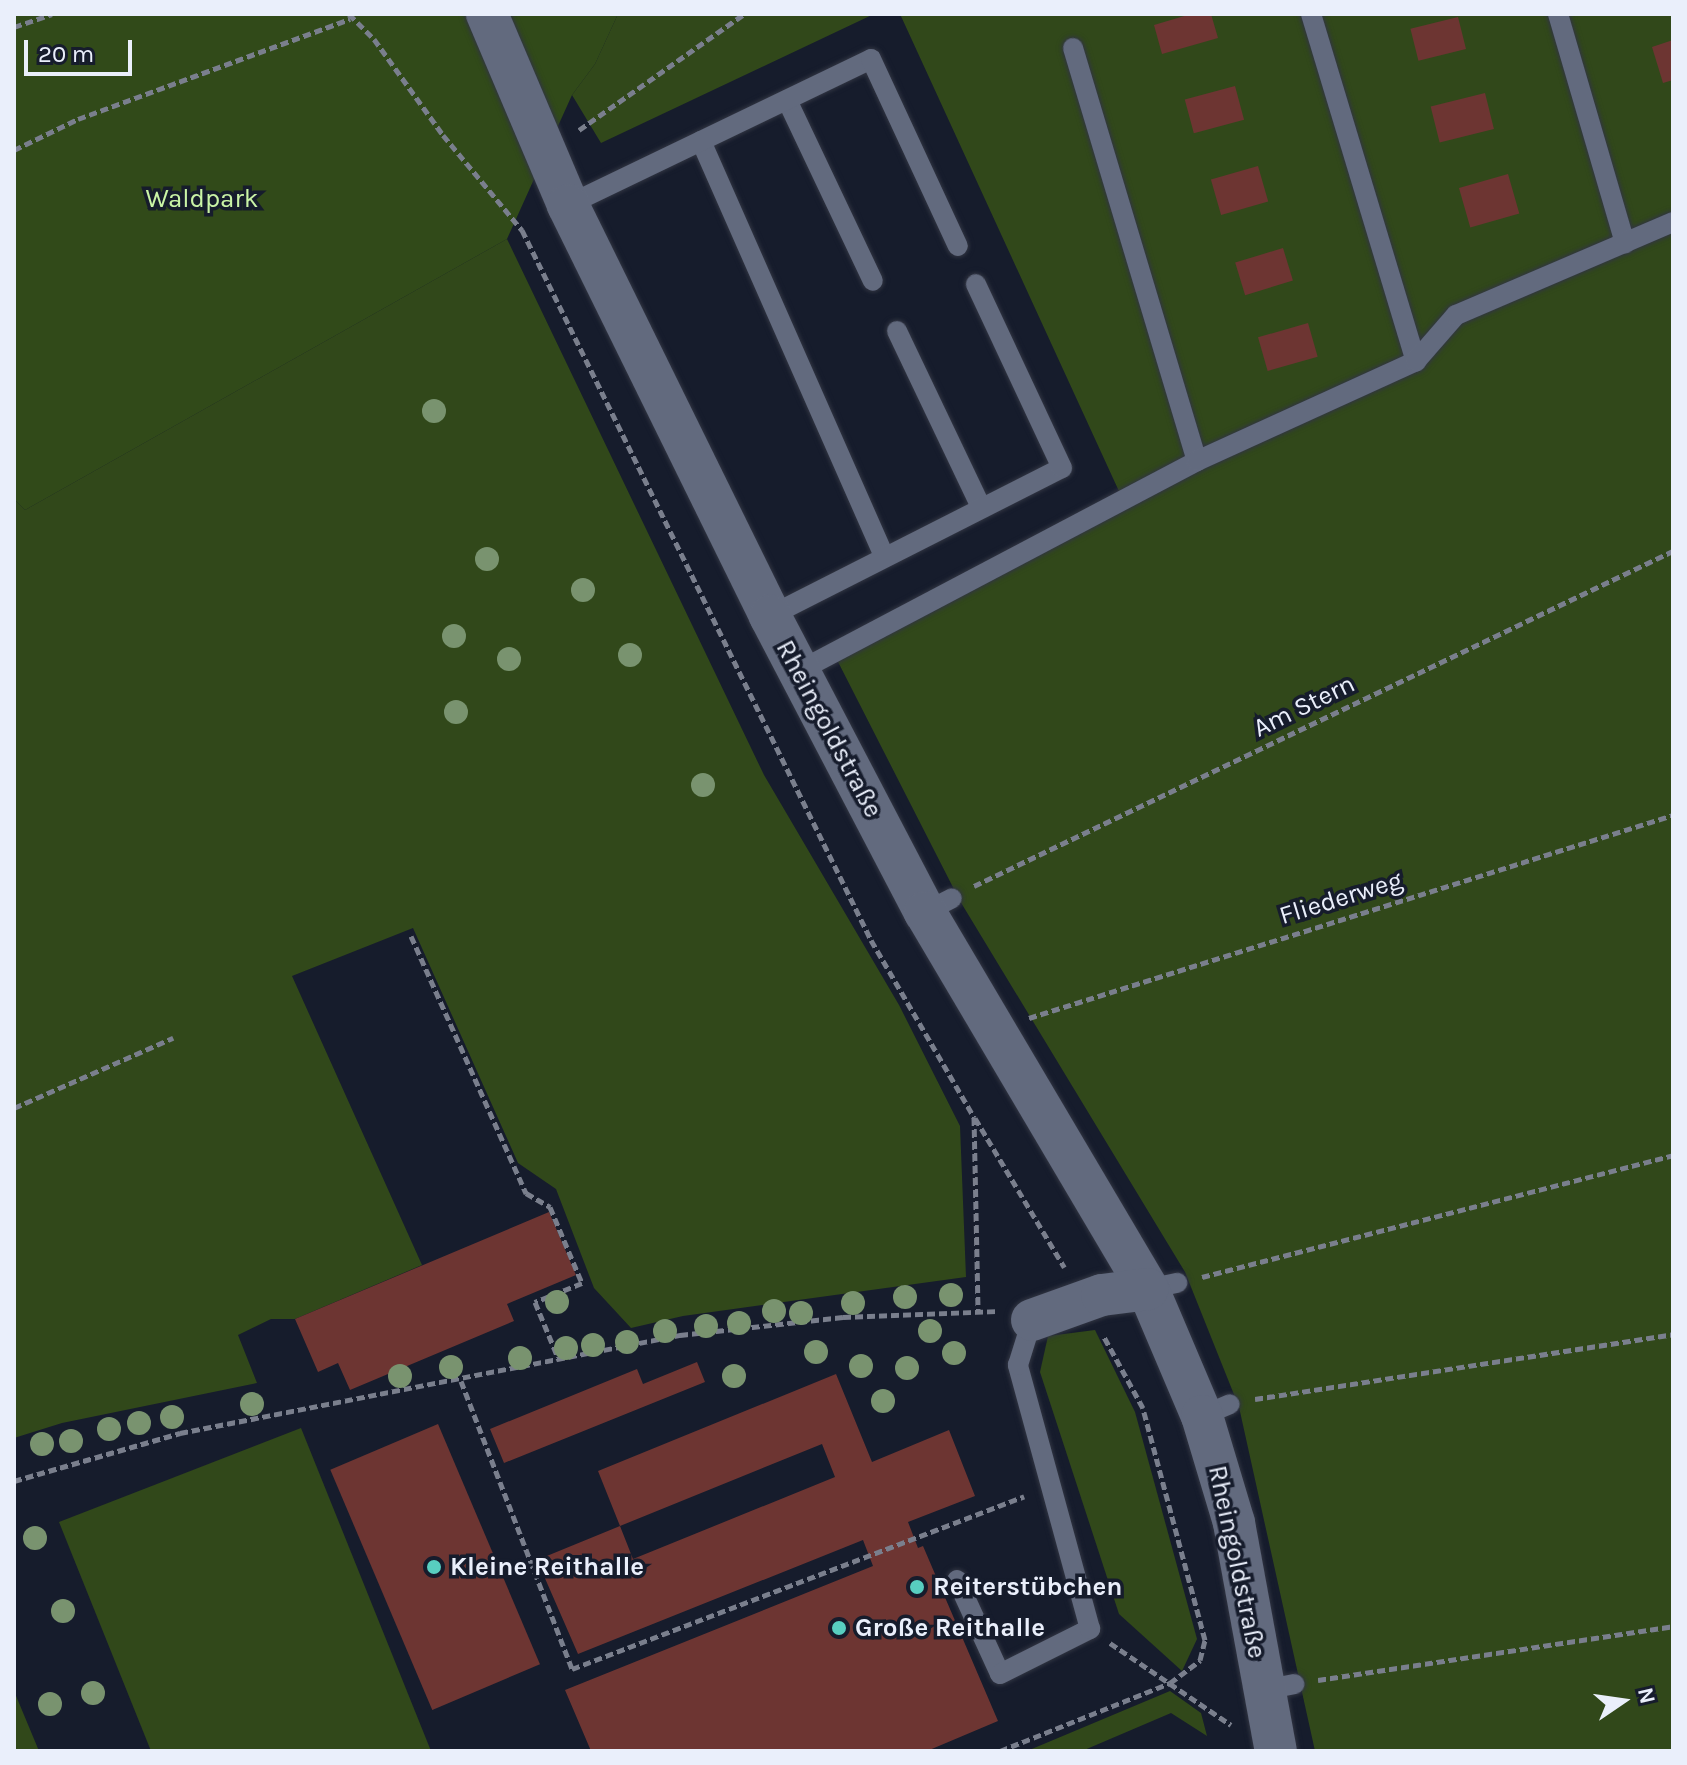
<!DOCTYPE html>
<meta charset="utf-8">
<style>
body{margin:0}
#map{position:relative;width:1687px;height:1765px;overflow:hidden;background:#161c2c;font-family:Karla,sans-serif}
div>[style]{position:absolute}
[style*='--x']{left:calc(var(--x)*1px);top:calc(var(--y)*1px);width:calc(var(--w)*1px);rotate:calc(var(--a)*1deg)}
.green>*{inset:0;background:#31481a}
.forest>*{inset:0;background:#314a19}
.building>*{inset:0;background:#6d3532;transform-origin:0 0}
.path>*{height:5px;margin-top:-2.5px;transform-origin:0;background:repeating-linear-gradient(90deg,#7a7f8d 0 8px,transparent 0 12px)}
.roads{filter:drop-shadow(0 0 2px #313542) drop-shadow(0 0 2px #313542)}
.service>*{height:20px;margin:-10px;padding:0 10px;transform-origin:10px;border-radius:10px;background:#626a7e}
.minor>*{height:42px;margin:-21px;padding:0 21px;transform-origin:21px;border-radius:21px;background:#626a7e}
.trees>*{width:24px;height:24px;margin:-12px;border-radius:50%;background:#79936f}
.dots>*{width:22px;height:22px;translate:-50% -50%;box-sizing:border-box;border:4px solid #161c2c;border-radius:50%}
span{translate:-50% -50%;white-space:nowrap;text-align:center;line-height:1.15;-webkit-text-stroke:7px #161c2c;paint-order:stroke}
.park-label{font-size:26px;color:#caf4a6}
.street-label{font-size:26px;color:#eaeffb}
.poi-label{font-size:26px;color:#eaeffb;font-weight:700}
.left{translate:0 -50%;text-align:left}
.frame{position:absolute;inset:0;border:16px solid #eaeffb;pointer-events:none}
.north{position:absolute;left:1583px;top:1661px;width:80px;height:80px;-webkit-text-stroke:6px #161c2c;paint-order:stroke;rotate:77deg;font-size:22px;font-weight:700;line-height:32px;text-align:center;color:#eaeffb}
.north::after{content:'';display:block;margin:auto;width:28px;height:36px;background:#eaeffb;clip-path:polygon(50% 0,100% 100%,50% 72%,0 100%)}
.scale{position:absolute;left:24px;top:40px;width:108px;height:36px;box-sizing:border-box;border:4px solid #eaeffb;border-top:0;padding-left:10px;font-size:24px;line-height:28px;white-space:nowrap;color:#eaeffb;-webkit-text-stroke:6px #161c2c;paint-order:stroke}
</style>
<div id="map">
<div class="green">
<div style="clip-path:polygon(618px 14px,874px 14px,601px 143px,572px 95px,595px 64px)"></div>
<div style="clip-path:polygon(900px 14px,1673px 14px,1673px 1751px,1315px 1751px,1239px 1407px,1185px 1272px,960px 901px,833px 652px,1123px 500px)"></div>
<div style="clip-path:polygon(507px 239px,764px 775px,899px 1005px,960px 1126px,966px 1277px,683px 1316px,631px 1328px,594px 1288px,556px 1189px,518px 1163px,413px 928px,292px 976px,422px 1265px,295px 1319px,271px 1319px,238px 1335px,257px 1383px,62px 1423px,14px 1438px,14px 499px,25px 510px)"></div>
<div style="clip-path:polygon(1095px 1330px,1135px 1412px,1197px 1639px,1182px 1671px,1119px 1614px,1040px 1372px,1048px 1336px)"></div>
<div style="clip-path:polygon(301px 1428px,431px 1751px,151px 1751px,59px 1522px)"></div>
<div style="clip-path:polygon(14px 1691px,39px 1751px,14px 1751px)"></div>
<div style="clip-path:polygon(1170px 1691px,1201px 1713px,1207px 1736px,1171px 1713px,1082px 1751px,1027px 1751px)"></div>
</div>
<div class="forest">
<div style="clip-path:polygon(14px 14px,618px 14px,595px 64px,572px 95px,507px 239px,25px 510px,14px 499px)"></div>
</div>
<div class="building">
<div style="clip-path:polygon(1191px 14px,1211px 14px,1218px 38px,1162px 54px,1154px 25px)"></div>
<div style="left:1458px;top:17px;width:33px;height:49px;rotate:76deg"></div>
<div style="clip-path:polygon(1673px 40px,1673px 80px,1663px 83px,1652px 47px)"></div>
<div style="left:1235px;top:86px;width:35px;height:52px;rotate:75deg"></div>
<div style="left:1485px;top:93px;width:37px;height:56px;rotate:76deg"></div>
<div style="left:1258px;top:166px;width:37px;height:49px;rotate:74deg"></div>
<div style="left:1508px;top:174px;width:41px;height:51px;rotate:74deg"></div>
<div style="left:1283px;top:248px;width:34px;height:50px;rotate:73deg"></div>
<div style="left:1308px;top:323px;width:35px;height:52px;rotate:74deg"></div>
<div style="clip-path:polygon(549px 1212px,576px 1275px,507px 1304px,514px 1321px,350px 1390px,338px 1363px,318px 1372px,295px 1319px)"></div>
<div style="clip-path:polygon(697px 1362px,705px 1382px,504px 1463px,490px 1429px,637px 1369px,643px 1384px)"></div>
<div style="clip-path:polygon(836px 1374px,872px 1462px,949px 1430px,975px 1496px,908px 1522px,918px 1548px,923px 1546px,998px 1721px,927px 1751px,591px 1751px,565px 1690px,873px 1566px,863px 1540px,578px 1654px,537px 1560px,620px 1526px,633px 1559px,835px 1477px,822px 1444px,620px 1526px,598px 1471px)"></div>
<div style="left:438px;top:1424px;width:261px;height:117px;rotate:67deg"></div>
</div>
<div class="path">
<div style="--x:349;--y:14;--w:35;--a:45"></div>
<div style="--x:374;--y:39;--w:118;--a:54.3"></div>
<div style="--x:443;--y:135;--w:124;--a:50.3"></div>
<div style="--x:522;--y:230;--w:791;--a:63.82"></div>
<div style="--x:871;--y:940;--w:205;--a:59.8"></div>
<div style="--x:974;--y:1117;--w:194;--a:88.8"></div>
<div style="--x:14;--y:27;--w:40;--a:-18.9"></div>
<div style="--x:579;--y:130;--w:202;--a:-35.1"></div>
<div style="--x:14;--y:150;--w:71;--a:-25.8"></div>
<div style="--x:78;--y:119;--w:290;--a:-20.2"></div>
<div style="--x:974;--y:886;--w:775;--a:-25.61"></div>
<div style="--x:411;--y:936;--w:282;--a:65.9"></div>
<div style="--x:526;--y:1193;--w:28;--a:30"></div>
<div style="--x:550;--y:1207;--w:82;--a:67.2"></div>
<div style="--x:582;--y:1283;--w:51;--a:158"></div>
<div style="--x:535;--y:1302;--w:63;--a:67.5"></div>
<div style="--x:1029;--y:1018;--w:675;--a:-17.5"></div>
<div style="--x:14;--y:1108;--w:174;--a:-23.8"></div>
<div style="--x:975;--y:1118;--w:174;--a:59.1"></div>
<div style="--x:1202;--y:1277;--w:487;--a:-14.5"></div>
<div style="--x:461;--y:1381;--w:309;--a:68.9"></div>
<div style="--x:572;--y:1669;--w:484;--a:-20.9"></div>
<div style="--x:1255;--y:1399;--w:423;--a:-8.8"></div>
<div style="--x:14;--y:1481;--w:173;--a:-16.1"></div>
<div style="--x:180;--y:1433;--w:510;--a:-11.09"></div>
<div style="--x:680;--y:1335;--w:164;--a:-6.3"></div>
<div style="--x:843;--y:1317;--w:153;--a:-2.2"></div>
<div style="--x:1110;--y:1643;--w:146;--a:34.1"></div>
<div style="--x:1318;--y:1680;--w:359;--a:-8.6"></div>
<div style="--x:1000;--y:1751;--w:183;--a:-21.8"></div>
<div style="--x:1170;--y:1683;--w:38;--a:-37"></div>
<div style="--x:1200;--y:1660;--w:21;--a:-76"></div>
<div style="--x:1205;--y:1640;--w:240;--a:-105"></div>
<div style="--x:1143;--y:1408;--w:83;--a:-118.7"></div>
</div>
<div class="roads">
<div class="service">
<div style="--x:1311;--y:14;--w:363;--a:73.2"></div>
<div style="--x:1558;--y:14;--w:239;--a:73.7"></div>
<div style="--x:1073;--y:48;--w:431;--a:73.3"></div>
<div style="--x:787;--y:100;--w:200;--a:64.6"></div>
<div style="--x:701;--y:141;--w:454;--a:66.2"></div>
<div style="--x:568;--y:205;--w:336;--a:-25.7"></div>
<div style="--x:871;--y:59;--w:206;--a:65.1"></div>
<div style="--x:897;--y:331;--w:195;--a:64.5"></div>
<div style="--x:770;--y:616;--w:327;--a:-26.9"></div>
<div style="--x:1062;--y:468;--w:203;--a:-115.1"></div>
<div style="--x:799;--y:671;--w:450;--a:-27.8"></div>
<div style="--x:1197;--y:461;--w:241;--a:-24.5"></div>
<div style="--x:1416;--y:361;--w:61;--a:-49"></div>
<div style="--x:1456;--y:315;--w:236;--a:-23.2"></div>
<div style="--x:925;--y:912;--w:30;--a:-27"></div>
<div style="--x:1148;--y:1289;--w:30;--a:-12"></div>
<div style="--x:1202;--y:1416;--w:30;--a:-23"></div>
<div style="--x:957;--y:1580;--w:103;--a:65.4"></div>
<div style="--x:1000;--y:1674;--w:101;--a:-26.6"></div>
<div style="--x:1090;--y:1629;--w:274;--a:-105.3"></div>
<div style="--x:1018;--y:1365;--w:47;--a:-72.7"></div>
<div style="--x:1264;--y:1690;--w:31;--a:-11"></div>
</div>
<div class="minor">
<div style="--x:487;--y:14;--w:207;--a:67"></div>
<div style="--x:568;--y:205;--w:458;--a:63.8"></div>
<div style="--x:770;--y:616;--w:334;--a:62.4"></div>
<div style="--x:925;--y:912;--w:438;--a:59.4"></div>
<div style="--x:1148;--y:1289;--w:138;--a:67"></div>
<div style="--x:1202;--y:1416;--w:112;--a:73.3"></div>
<div style="--x:1234;--y:1523;--w:232;--a:79.6"></div>
<div style="--x:1032;--y:1320;--w:74;--a:-19.7"></div>
<div style="--x:1102;--y:1295;--w:46;--a:-7.4"></div>
</div>
</div>
<div class="trees">
<div style="left:434px;top:411px"></div>
<div style="left:487px;top:559px"></div>
<div style="left:583px;top:590px"></div>
<div style="left:454px;top:636px"></div>
<div style="left:630px;top:655px"></div>
<div style="left:509px;top:659px"></div>
<div style="left:456px;top:712px"></div>
<div style="left:703px;top:785px"></div>
<div style="left:951px;top:1295px"></div>
<div style="left:905px;top:1297px"></div>
<div style="left:557px;top:1302px"></div>
<div style="left:853px;top:1303px"></div>
<div style="left:774px;top:1311px"></div>
<div style="left:801px;top:1313px"></div>
<div style="left:739px;top:1323px"></div>
<div style="left:706px;top:1326px"></div>
<div style="left:665px;top:1331px"></div>
<div style="left:930px;top:1331px"></div>
<div style="left:627px;top:1342px"></div>
<div style="left:593px;top:1345px"></div>
<div style="left:566px;top:1348px"></div>
<div style="left:816px;top:1352px"></div>
<div style="left:954px;top:1353px"></div>
<div style="left:520px;top:1358px"></div>
<div style="left:861px;top:1366px"></div>
<div style="left:451px;top:1367px"></div>
<div style="left:907px;top:1368px"></div>
<div style="left:400px;top:1376px"></div>
<div style="left:734px;top:1376px"></div>
<div style="left:883px;top:1401px"></div>
<div style="left:252px;top:1404px"></div>
<div style="left:172px;top:1417px"></div>
<div style="left:139px;top:1423px"></div>
<div style="left:109px;top:1429px"></div>
<div style="left:71px;top:1441px"></div>
<div style="left:42px;top:1444px"></div>
<div style="left:35px;top:1538px"></div>
<div style="left:63px;top:1611px"></div>
<div style="left:93px;top:1693px"></div>
<div style="left:50px;top:1704px"></div>
</div>
<div class="dots">
<div style="left:434px;top:1567px;background:#58cec0"></div>
<div style="left:917px;top:1587px;background:#58cec0"></div>
<div style="left:839px;top:1628px;background:#58cec0"></div>
</div>
<div class="park-label">
<span style="left:202px;top:199px">Waldpark</span>
</div>
<div class="street-label">
<span style="left:1304px;top:706px;rotate:-26deg">Am Stern</span>
<span style="left:829px;top:729px;rotate:62deg">Rheingoldstraße</span>
<span style="left:1341px;top:898px;rotate:-17deg">Fliederweg</span>
<span style="left:1237px;top:1562px;rotate:78deg">Rheingoldstraße</span>
</div>
<div class="poi-label">
<span class="left" style="left:450px;top:1567px">Kleine Reithalle</span>
<span class="left" style="left:933px;top:1587px">Reiterstübchen</span>
<span class="left" style="left:855px;top:1628px">Große Reithalle</span>
</div>
<div class="frame"></div>
<div class="north">N</div>
<div class="scale">20 m</div>
</div>
